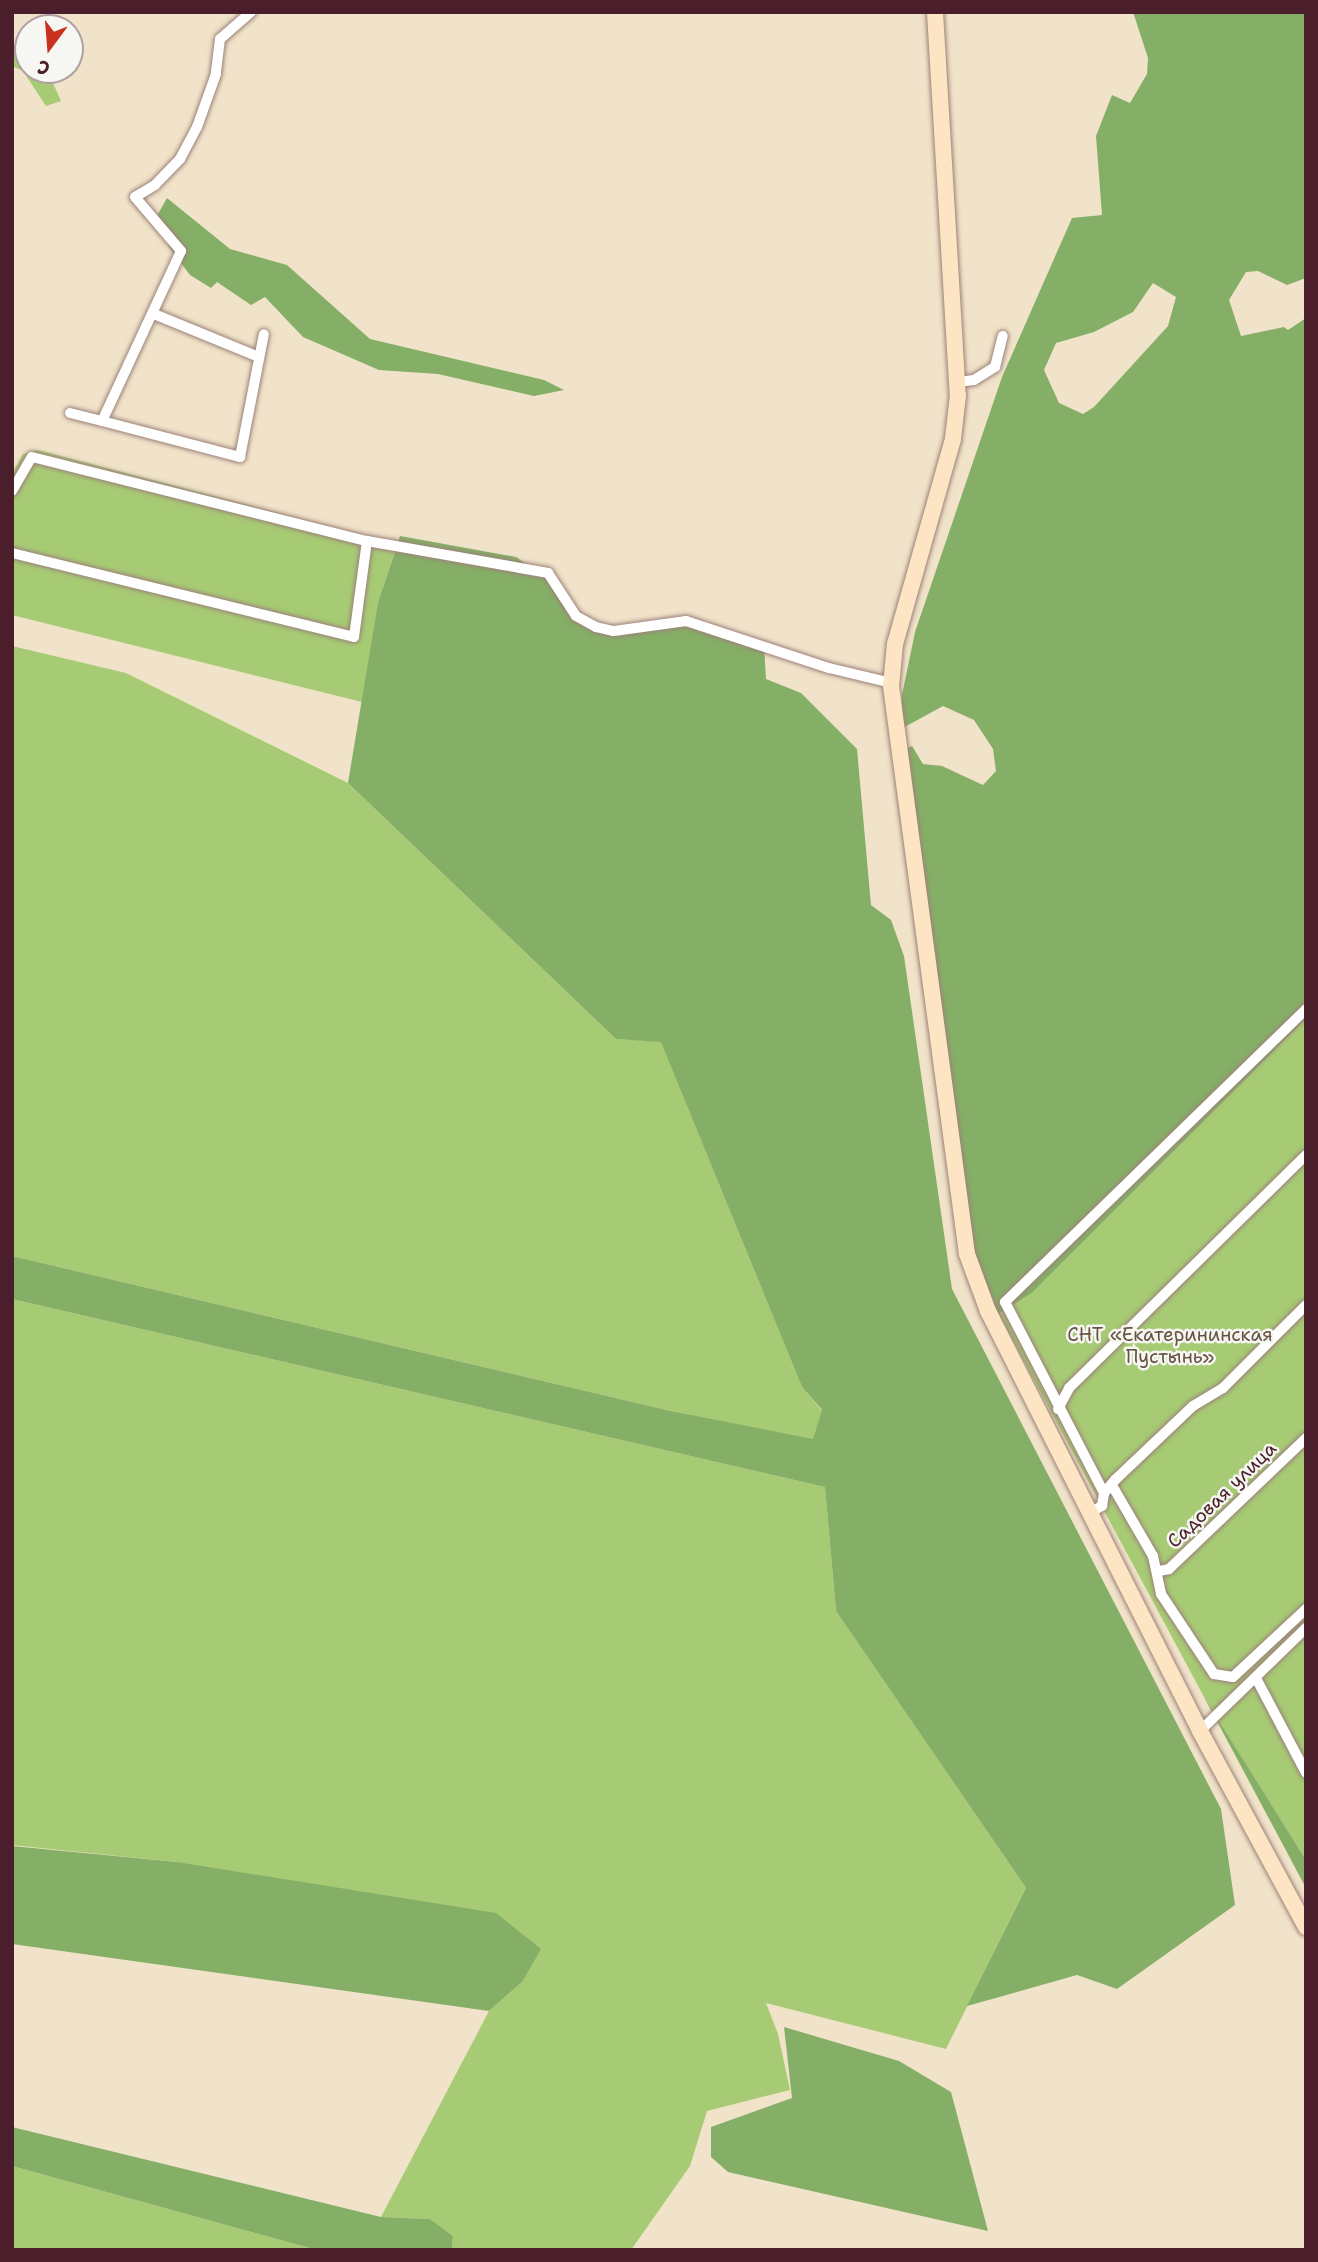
<!DOCTYPE html>
<meta charset="utf-8">
<style>
body{margin:0}
#map{position:relative;width:1318px;height:2262px;overflow:hidden;background:#f0e3c9;font-family:"Shantell Sans",sans-serif}
div>[style]{position:absolute}
[style*='--x']{left:calc(var(--x)*1px);top:calc(var(--y)*1px);width:calc(var(--w)*1px);rotate:calc(var(--a)*1deg)}
.green>*{inset:0;background:#a7cb74}
.forest>*{inset:0;background:#85af66}
.roads{filter:drop-shadow(0 0 2px #9d817a) drop-shadow(0 0 2px #9d817a)}
.minor>*{height:10px;margin:-5px;padding:0 5px;transform-origin:5px;border-radius:5px;background:#fff}
.secondary>*{height:16px;margin:-8px;padding:0 8px;transform-origin:8px;border-radius:8px;background:#fde5c4}
span{translate:-50% -50%;white-space:nowrap;text-align:center;line-height:1.15;-webkit-text-stroke:5px #f6f6f2;paint-order:stroke}
.park-label{font-size:19px;color:#665341}
.street-label{font-size:19px;color:#4a1f2b}
.frame{position:absolute;inset:0;border:14px solid #4a1f2b;pointer-events:none}
.north{position:absolute;left:14px;top:14px;width:70px;height:70px;box-sizing:border-box;background:#f6f6f2;border:2px solid #b1a0a2;border-radius:50%;rotate:196deg;font-size:19px;font-weight:700;line-height:28px;text-align:center;color:#4a1f2b}
.north::after{content:'';display:block;margin:auto;width:24px;height:32px;background:#c8321e;clip-path:polygon(50% 0,100% 100%,50% 72%,0 100%)}
</style>
<div id="map">
<div class="green">
<div style="clip-path:polygon(12px 44px,28px 54px,28px 70px,47px 70px,61px 101px,46px 106px,23px 71px,12px 66px)"></div>
<div style="clip-path:polygon(38px 450px,397px 544px,378px 602px,362px 702px,12px 615px,12px 474px,23px 454px)"></div>
<div style="clip-path:polygon(12px 646px,126px 673px,348px 783px,616px 1039px,661px 1041px,802px 1387px,822px 1411px,813px 1440px,671px 1411px,12px 1256px)"></div>
<div style="clip-path:polygon(1306px 1019px,1306px 1860px,1203px 1695px,999px 1315px,1032px 1293px)"></div>
<div style="clip-path:polygon(12px 1299px,825px 1487px,836px 1611px,1026px 1888px,946px 2049px,766px 2003px,778px 2034px,790px 2090px,707px 2111px,690px 2166px,631px 2250px,452px 2250px,453px 2236px,430px 2219px,381px 2217px,489px 2011px,522px 1982px,177px 1862px,12px 1845px)"></div>
<div style="clip-path:polygon(12px 2166px,317px 2250px,12px 2250px)"></div>
</div>
<div class="forest">
<div style="clip-path:polygon(evenodd,1133px 12px,1306px 12px,1306px 278px,1287px 285px,1258px 271px,1246px 272px,1229px 300px,1241px 336px,1284px 327px,1288px 330px,1306px 318px,1306px 1019px,1032px 1293px,999px 1314px,978px 1280px,905px 749px,912px 746px,923px 764px,942px 766px,983px 785px,996px 771px,993px 749px,974px 720px,943px 706px,901px 729px,902px 695px,915px 632px,1002px 377px,1072px 218px,1102px 215px,1096px 136px,1112px 95px,1130px 103px,1147px 74px,1148px 58px,1133px 12px,1153px 283px,1176px 297px,1168px 326px,1094px 407px,1083px 414px,1059px 403px,1044px 370px,1056px 343px,1094px 332px,1133px 312px,1153px 283px)"></div>
<div style="clip-path:polygon(167px 198px,230px 249px,287px 265px,370px 339px,544px 380px,564px 390px,534px 396px,438px 374px,379px 370px,303px 337px,265px 297px,251px 305px,217px 282px,211px 288px,190px 275px,169px 247px,158px 214px)"></div>
<div style="clip-path:polygon(400px 536px,516px 557px,547px 579px,577px 617px,616px 631px,685px 624px,764px 645px,766px 679px,801px 693px,857px 749px,871px 905px,891px 920px,904px 956px,952px 1289px,1221px 1809px,1235px 1905px,1117px 1989px,1077px 1975px,967px 2006px,1026px 1888px,836px 1611px,825px 1487px,12px 1299px,12px 1256px,671px 1411px,813px 1439px,822px 1410px,802px 1387px,661px 1042px,616px 1039px,348px 783px,378px 602px)"></div>
<div style="clip-path:polygon(1203px 1695px,1306px 1860px,1306px 1888px)"></div>
<div style="clip-path:polygon(12px 1846px,177px 1862px,496px 1913px,541px 1949px,522px 1982px,489px 2011px,12px 1944px)"></div>
<div style="clip-path:polygon(784px 2027px,899px 2061px,951px 2092px,988px 2231px,728px 2172px,711px 2157px,711px 2127px,792px 2098px)"></div>
<div style="clip-path:polygon(12px 2127px,381px 2217px,430px 2219px,453px 2236px,452px 2250px,317px 2250px,12px 2166px)"></div>
</div>
<div class="roads">
<div class="minor">
<div style="--x:251;--y:12;--w:41;--a:138.9"></div>
<div style="--x:220;--y:39;--w:35;--a:97"></div>
<div style="--x:216;--y:74;--w:56;--a:109.7"></div>
<div style="--x:197;--y:127;--w:36;--a:118"></div>
<div style="--x:180;--y:159;--w:36;--a:134"></div>
<div style="--x:155;--y:185;--w:23;--a:149"></div>
<div style="--x:135;--y:197;--w:71;--a:49.6"></div>
<div style="--x:181;--y:251;--w:187;--a:114.9"></div>
<div style="--x:102;--y:421;--w:143;--a:14.6"></div>
<div style="--x:240;--y:457;--w:125;--a:-79"></div>
<div style="--x:154;--y:314;--w:113;--a:22.3"></div>
<div style="--x:958;--y:382;--w:16;--a:-7"></div>
<div style="--x:974;--y:380;--w:25;--a:-32"></div>
<div style="--x:995;--y:367;--w:32;--a:-76"></div>
<div style="--x:70;--y:413;--w:33;--a:14"></div>
<div style="--x:12;--y:491;--w:39;--a:-60"></div>
<div style="--x:32;--y:457;--w:345;--a:14.1"></div>
<div style="--x:367;--y:541;--w:184;--a:10"></div>
<div style="--x:548;--y:573;--w:51;--a:56.9"></div>
<div style="--x:576;--y:616;--w:23;--a:29"></div>
<div style="--x:596;--y:627;--w:18;--a:13"></div>
<div style="--x:614;--y:631;--w:73;--a:-7.9"></div>
<div style="--x:686;--y:621;--w:151;--a:18.2"></div>
<div style="--x:829;--y:668;--w:65;--a:13.4"></div>
<div style="--x:12;--y:553;--w:352;--a:13.8"></div>
<div style="--x:354;--y:637;--w:97;--a:-82.3"></div>
<div style="--x:1058;--y:1409;--w:24;--a:-62"></div>
<div style="--x:1069;--y:1388;--w:332;--a:-44.5"></div>
<div style="--x:1113;--y:1487;--w:80;--a:59.9"></div>
<div style="--x:1153;--y:1556;--w:39;--a:78"></div>
<div style="--x:1161;--y:1594;--w:96;--a:56.5"></div>
<div style="--x:1214;--y:1674;--w:19;--a:9"></div>
<div style="--x:1233;--y:1677;--w:100;--a:-43"></div>
<div style="--x:1104;--y:1493;--w:215;--a:-117.4"></div>
<div style="--x:1005;--y:1302;--w:420;--a:-44.2"></div>
<div style="--x:1091;--y:1512;--w:13;--a:-29"></div>
<div style="--x:1102;--y:1506;--w:13;--a:-81"></div>
<div style="--x:1104;--y:1493;--w:17;--a:-50"></div>
<div style="--x:1115;--y:1480;--w:108;--a:-43.5"></div>
<div style="--x:1193;--y:1406;--w:35;--a:-31"></div>
<div style="--x:1223;--y:1388;--w:117;--a:-45"></div>
<div style="--x:1159;--y:1571;--w:10;--a:-11"></div>
<div style="--x:1169;--y:1569;--w:190;--a:-43.7"></div>
<div style="--x:1256;--y:1678;--w:107;--a:62.2"></div>
<div style="--x:1200;--y:1731;--w:148;--a:-44.2"></div>
</div>
<div class="secondary">
<div style="--x:935;--y:12;--w:384;--a:86.6"></div>
<div style="--x:958;--y:395;--w:44;--a:96.5"></div>
<div style="--x:953;--y:439;--w:213;--a:105.8"></div>
<div style="--x:895;--y:644;--w:42;--a:95.4"></div>
<div style="--x:891;--y:686;--w:573;--a:82.38"></div>
<div style="--x:967;--y:1254;--w:61;--a:69.8"></div>
<div style="--x:988;--y:1311;--w:470;--a:63.2"></div>
<div style="--x:1200;--y:1731;--w:223;--a:61.6"></div>
</div>
</div>
<div class="park-label">
<span style="left:1170px;top:1346px">СНТ «Екатерининская<br>Пустынь»</span>
</div>
<div class="street-label">
<span style="left:1222px;top:1495px;rotate:-44deg">Садовая улица</span>
</div>
<div class="frame"></div>
<div class="north">С</div>
</div>
